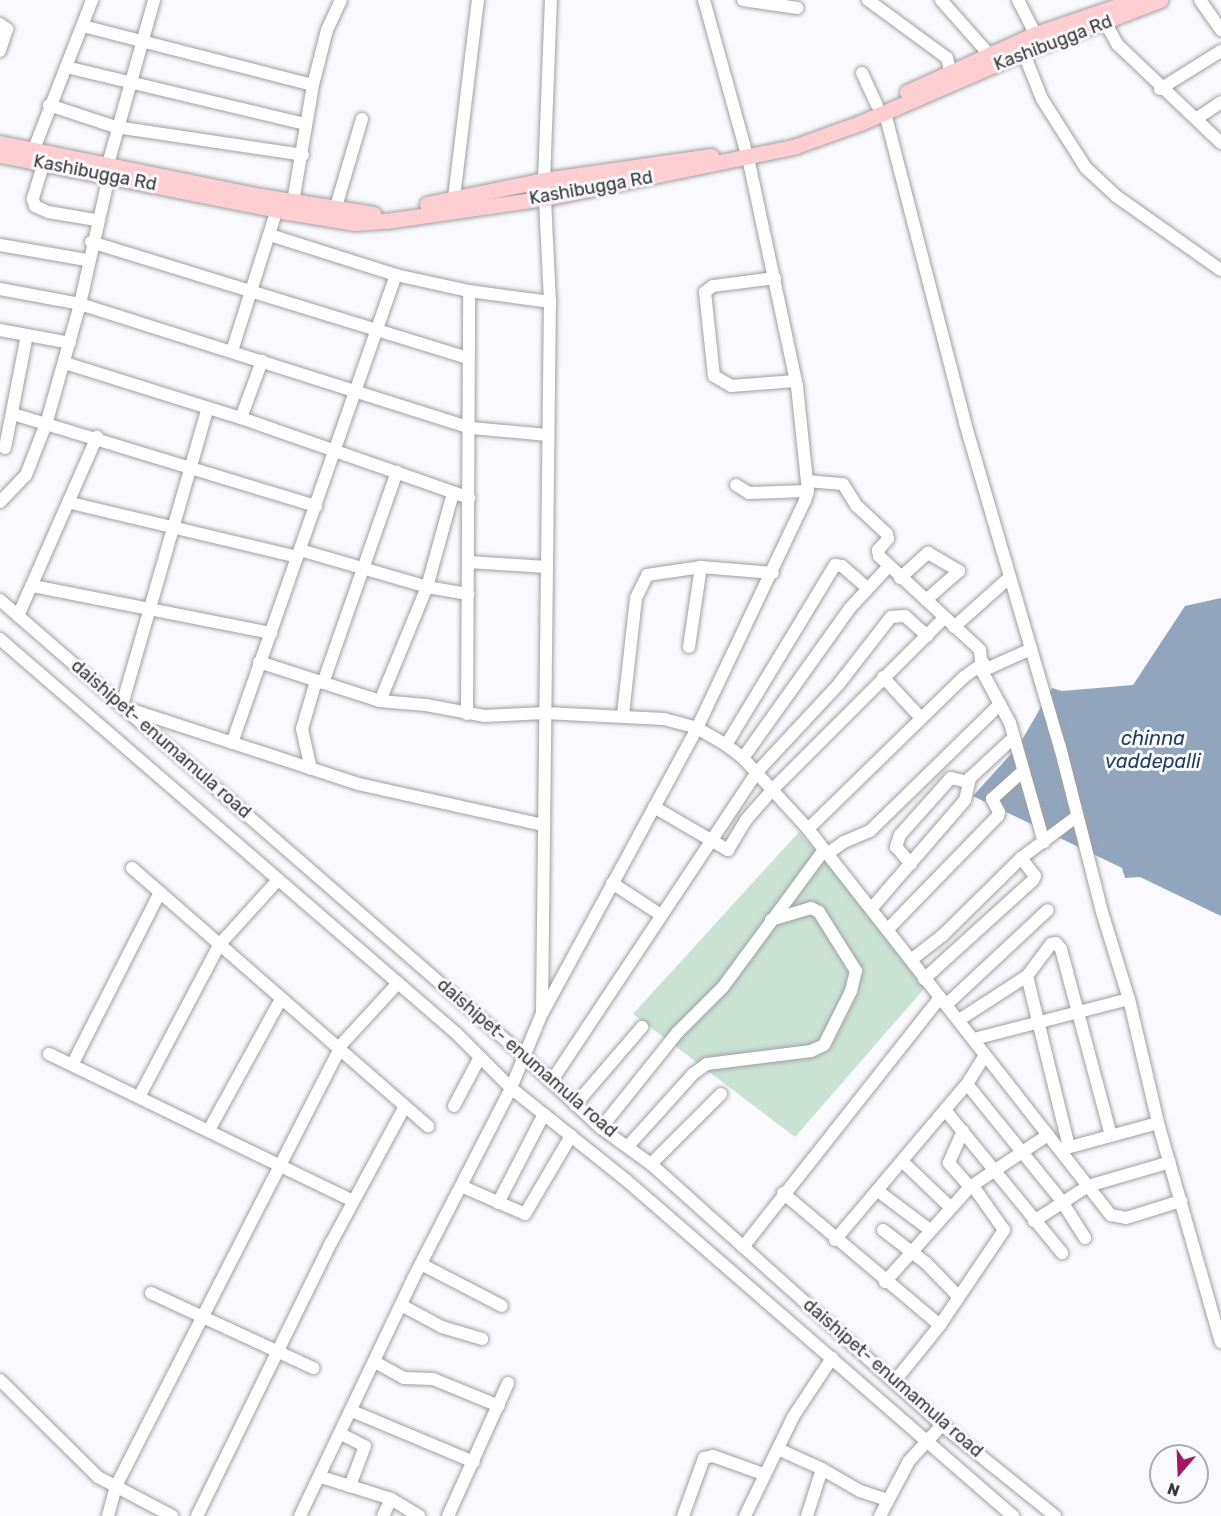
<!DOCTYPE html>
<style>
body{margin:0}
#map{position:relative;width:1221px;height:1516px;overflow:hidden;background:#fafafe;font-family:Rubik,sans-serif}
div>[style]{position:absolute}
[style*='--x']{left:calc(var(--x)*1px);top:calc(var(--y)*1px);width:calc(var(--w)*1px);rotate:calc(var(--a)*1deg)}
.green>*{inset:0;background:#c9e2d3}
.water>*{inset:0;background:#91a5bc}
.roads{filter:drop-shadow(0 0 2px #9f9fa3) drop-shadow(0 0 2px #9f9fa3)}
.minor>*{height:12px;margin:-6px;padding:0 6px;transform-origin:6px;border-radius:6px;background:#fff}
.major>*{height:15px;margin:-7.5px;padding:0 7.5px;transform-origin:7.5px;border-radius:7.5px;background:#fcced1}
span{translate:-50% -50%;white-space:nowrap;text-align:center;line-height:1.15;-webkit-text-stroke:6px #fafafe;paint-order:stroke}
.street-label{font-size:18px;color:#383839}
.water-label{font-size:20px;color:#1f4062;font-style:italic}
.north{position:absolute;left:1149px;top:1444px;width:60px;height:60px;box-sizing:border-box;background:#fafafe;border:2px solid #acacaf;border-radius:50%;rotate:199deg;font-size:16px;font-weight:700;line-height:24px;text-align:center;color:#383839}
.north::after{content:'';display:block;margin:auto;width:21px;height:27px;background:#a11761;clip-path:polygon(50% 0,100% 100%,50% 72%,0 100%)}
</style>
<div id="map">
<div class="green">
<div style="clip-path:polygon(799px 832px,930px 982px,795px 1137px,633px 1014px)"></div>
</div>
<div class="water">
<div style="clip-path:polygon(1221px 598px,1221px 916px,1140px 877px,1125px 878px,1122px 868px,973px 796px,1019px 745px,1052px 688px,1062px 691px,1133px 685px,1185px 606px)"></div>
</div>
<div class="roads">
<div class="minor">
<div style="--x:704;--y:0;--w:154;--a:74.5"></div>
<div style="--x:743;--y:0;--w:55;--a:8.4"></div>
<div style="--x:868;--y:0;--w:98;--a:36.3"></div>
<div style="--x:947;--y:58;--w:21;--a:76"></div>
<div style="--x:941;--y:0;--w:81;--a:48.5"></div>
<div style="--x:1018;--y:0;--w:38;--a:63"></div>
<div style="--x:1200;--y:0;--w:37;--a:55"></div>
<div style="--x:1100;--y:13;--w:37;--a:61"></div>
<div style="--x:1118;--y:45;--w:142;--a:43.6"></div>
<div style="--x:0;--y:24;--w:9;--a:36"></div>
<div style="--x:7;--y:29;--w:23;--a:108"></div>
<div style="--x:83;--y:26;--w:237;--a:14.4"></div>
<div style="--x:1020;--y:44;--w:59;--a:68.2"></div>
<div style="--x:1042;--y:99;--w:82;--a:57.5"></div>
<div style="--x:1086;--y:168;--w:41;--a:43"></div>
<div style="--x:1116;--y:196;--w:128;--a:35.2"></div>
<div style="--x:66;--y:67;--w:246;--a:13.4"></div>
<div style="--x:862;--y:73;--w:35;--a:65"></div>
<div style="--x:1160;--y:89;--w:72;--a:-31.9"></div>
<div style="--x:49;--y:105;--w:71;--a:18.2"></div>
<div style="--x:116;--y:127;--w:189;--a:8.5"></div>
<div style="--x:885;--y:113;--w:320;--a:75.5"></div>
<div style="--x:965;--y:423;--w:338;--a:73.7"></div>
<div style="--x:1060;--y:747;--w:170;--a:75.7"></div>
<div style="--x:1102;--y:912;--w:91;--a:72.8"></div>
<div style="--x:1129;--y:999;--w:127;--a:76.8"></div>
<div style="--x:1158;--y:1123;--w:228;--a:74"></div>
<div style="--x:1196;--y:119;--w:30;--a:-34"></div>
<div style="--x:34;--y:149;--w:160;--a:-68.7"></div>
<div style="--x:44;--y:162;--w:39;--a:107"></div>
<div style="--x:33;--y:199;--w:7;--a:74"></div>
<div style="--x:35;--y:206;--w:14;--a:25"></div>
<div style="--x:48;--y:212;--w:49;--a:9.5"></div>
<div style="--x:108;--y:164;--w:170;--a:-74.3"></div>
<div style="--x:293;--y:202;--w:119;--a:-80.3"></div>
<div style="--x:313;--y:85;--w:57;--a:-75.7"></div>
<div style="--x:327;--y:30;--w:33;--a:-65"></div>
<div style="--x:453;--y:206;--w:208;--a:-83.1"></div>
<div style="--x:335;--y:210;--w:95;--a:-73.5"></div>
<div style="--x:270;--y:235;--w:132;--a:17.6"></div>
<div style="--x:396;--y:275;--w:75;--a:12.4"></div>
<div style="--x:469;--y:291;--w:82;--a:7.7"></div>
<div style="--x:91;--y:242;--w:395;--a:17.1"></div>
<div style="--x:0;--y:245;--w:88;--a:9.8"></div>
<div style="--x:775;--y:278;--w:63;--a:172.6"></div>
<div style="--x:713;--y:286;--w:10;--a:143"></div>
<div style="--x:705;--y:292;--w:84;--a:83.9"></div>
<div style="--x:714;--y:376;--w:20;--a:30"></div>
<div style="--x:731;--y:386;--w:65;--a:-4.4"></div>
<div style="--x:0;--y:289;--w:81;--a:10.6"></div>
<div style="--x:80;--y:304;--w:410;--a:17.6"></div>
<div style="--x:471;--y:428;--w:77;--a:5.2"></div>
<div style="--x:0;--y:330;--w:71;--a:10.5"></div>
<div style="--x:232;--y:351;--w:149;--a:-72.4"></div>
<div style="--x:65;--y:363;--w:184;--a:17.4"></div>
<div style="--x:241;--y:418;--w:242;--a:19.3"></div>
<div style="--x:13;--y:414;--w:317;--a:16.9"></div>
<div style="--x:241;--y:418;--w:61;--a:-69.8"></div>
<div style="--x:5;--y:448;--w:115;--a:-79"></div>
<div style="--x:807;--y:481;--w:36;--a:5"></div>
<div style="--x:843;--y:484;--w:25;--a:58"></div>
<div style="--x:856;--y:505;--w:42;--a:43.1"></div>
<div style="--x:887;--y:534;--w:5;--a:79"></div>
<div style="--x:888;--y:539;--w:15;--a:132"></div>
<div style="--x:878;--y:550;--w:6;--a:81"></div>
<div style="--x:879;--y:556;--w:138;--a:42.9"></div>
<div style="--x:980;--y:650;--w:21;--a:85"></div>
<div style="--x:982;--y:671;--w:59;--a:61.7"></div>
<div style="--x:1010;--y:723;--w:124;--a:74.1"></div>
<div style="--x:736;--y:485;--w:15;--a:32"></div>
<div style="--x:749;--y:493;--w:59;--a:-1.9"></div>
<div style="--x:0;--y:502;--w:37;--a:-46"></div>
<div style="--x:26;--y:475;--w:58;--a:-68.7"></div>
<div style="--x:47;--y:421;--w:122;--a:-74.2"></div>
<div style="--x:80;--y:304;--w:131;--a:-77.2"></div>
<div style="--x:71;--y:503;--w:232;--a:13.4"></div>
<div style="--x:300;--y:550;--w:132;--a:16.2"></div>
<div style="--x:427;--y:587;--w:42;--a:9.7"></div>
<div style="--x:468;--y:562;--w:79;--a:3.6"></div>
<div style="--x:900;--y:578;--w:38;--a:-42"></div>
<div style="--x:928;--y:553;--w:36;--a:30"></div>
<div style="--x:959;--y:571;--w:44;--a:138.7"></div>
<div style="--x:33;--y:586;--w:243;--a:11.2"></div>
<div style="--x:0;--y:600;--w:696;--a:41.04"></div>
<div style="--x:525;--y:1057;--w:104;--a:43.1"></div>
<div style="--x:601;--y:1128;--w:62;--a:35.8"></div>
<div style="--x:651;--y:1164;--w:391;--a:41.9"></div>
<div style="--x:942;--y:1425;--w:145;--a:38.8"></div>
<div style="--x:18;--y:616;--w:196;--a:-66.2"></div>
<div style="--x:954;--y:627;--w:75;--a:-41.8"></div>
<div style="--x:0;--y:639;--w:603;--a:40.83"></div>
<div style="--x:456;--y:1033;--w:78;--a:45"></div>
<div style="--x:511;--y:1088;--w:147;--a:38.7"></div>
<div style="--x:626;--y:1180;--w:513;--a:40.97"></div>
<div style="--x:689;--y:647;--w:81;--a:-81.5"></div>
<div style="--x:259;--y:662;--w:127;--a:17.9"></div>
<div style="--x:380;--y:701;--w:123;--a:-67.6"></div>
<div style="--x:427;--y:587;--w:98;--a:-74.5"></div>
<div style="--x:982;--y:671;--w:54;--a:-24.2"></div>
<div style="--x:883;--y:677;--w:56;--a:47.2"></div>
<div style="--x:323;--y:683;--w:224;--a:-70.7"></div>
<div style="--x:380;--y:701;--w:46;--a:5"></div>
<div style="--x:426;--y:705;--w:59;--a:10.7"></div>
<div style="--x:484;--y:716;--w:61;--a:-2.8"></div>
<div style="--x:545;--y:713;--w:119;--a:2.9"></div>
<div style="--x:664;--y:719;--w:34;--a:15"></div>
<div style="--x:697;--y:728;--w:34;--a:30"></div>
<div style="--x:726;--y:745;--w:21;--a:37"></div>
<div style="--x:743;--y:758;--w:96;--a:47.5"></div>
<div style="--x:808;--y:829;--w:491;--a:51.9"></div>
<div style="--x:1111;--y:1215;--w:15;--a:11"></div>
<div style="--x:1126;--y:1218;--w:58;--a:-17.2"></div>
<div style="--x:122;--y:705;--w:309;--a:-73.9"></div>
<div style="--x:132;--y:710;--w:238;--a:18.1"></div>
<div style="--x:358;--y:784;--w:189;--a:12.5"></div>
<div style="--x:467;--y:714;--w:423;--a:-89.7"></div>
<div style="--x:623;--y:714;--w:117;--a:-83.6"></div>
<div style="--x:636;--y:598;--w:25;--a:-64"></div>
<div style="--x:647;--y:575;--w:55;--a:-8.4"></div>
<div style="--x:701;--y:567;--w:72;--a:4.8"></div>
<div style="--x:232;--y:743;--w:496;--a:-70.7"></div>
<div style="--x:726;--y:745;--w:210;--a:-58.8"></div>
<div style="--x:835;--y:565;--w:7;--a:8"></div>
<div style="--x:842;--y:566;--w:32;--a:41"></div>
<div style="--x:743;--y:758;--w:184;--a:-54.5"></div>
<div style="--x:850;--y:608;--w:57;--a:-47.1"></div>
<div style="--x:311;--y:769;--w:41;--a:-102.7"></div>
<div style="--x:302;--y:729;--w:50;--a:-73.7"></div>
<div style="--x:654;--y:807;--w:86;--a:30.2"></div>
<div style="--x:728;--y:850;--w:35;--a:-59"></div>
<div style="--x:746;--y:820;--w:40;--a:-49"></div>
<div style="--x:772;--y:790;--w:243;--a:-45"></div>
<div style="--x:808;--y:829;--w:218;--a:-44.3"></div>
<div style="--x:964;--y:677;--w:24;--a:-36"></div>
<div style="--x:827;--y:854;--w:21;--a:-35"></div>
<div style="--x:844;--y:842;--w:28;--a:-23"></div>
<div style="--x:870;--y:831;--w:182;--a:-44.3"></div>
<div style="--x:911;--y:864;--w:23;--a:-131"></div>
<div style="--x:896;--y:847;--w:13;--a:-72"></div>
<div style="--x:900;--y:835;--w:76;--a:-48.2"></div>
<div style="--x:951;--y:778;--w:17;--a:13"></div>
<div style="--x:132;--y:868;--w:393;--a:41.1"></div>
<div style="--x:612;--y:883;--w:59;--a:33.1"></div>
<div style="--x:871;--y:909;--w:144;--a:-49.2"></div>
<div style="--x:965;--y:800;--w:23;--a:-77"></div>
<div style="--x:970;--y:778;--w:59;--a:-42.9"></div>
<div style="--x:887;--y:930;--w:159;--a:-45.8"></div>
<div style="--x:998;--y:816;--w:4;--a:-76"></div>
<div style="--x:999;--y:812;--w:15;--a:-118"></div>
<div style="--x:992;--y:799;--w:42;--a:-42.1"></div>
<div style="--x:911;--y:960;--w:39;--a:-38"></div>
<div style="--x:942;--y:936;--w:111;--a:-44.6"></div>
<div style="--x:1021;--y:858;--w:69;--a:-36.7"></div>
<div style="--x:924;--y:979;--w:147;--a:-42.2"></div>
<div style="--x:1033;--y:880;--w:4;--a:-63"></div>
<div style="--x:1035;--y:876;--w:23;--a:-128"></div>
<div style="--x:946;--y:1005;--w:139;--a:-43"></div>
<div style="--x:543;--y:1012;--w:323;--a:-61.5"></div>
<div style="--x:697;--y:728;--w:251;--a:-64.6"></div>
<div style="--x:805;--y:501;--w:10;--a:-73"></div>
<div style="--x:808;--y:491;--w:106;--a:-96"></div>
<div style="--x:797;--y:386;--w:233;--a:-102.1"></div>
<div style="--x:959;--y:1020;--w:81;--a:-32.9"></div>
<div style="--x:974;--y:1039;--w:160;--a:-14.5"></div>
<div style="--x:49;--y:1054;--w:338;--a:25.8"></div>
<div style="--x:72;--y:1065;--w:194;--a:-63"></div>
<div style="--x:551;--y:1082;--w:371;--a:-56.4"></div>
<div style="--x:756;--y:773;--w:120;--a:-47"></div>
<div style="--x:838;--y:685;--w:86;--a:-52.1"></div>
<div style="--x:891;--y:617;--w:14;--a:-4"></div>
<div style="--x:905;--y:616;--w:30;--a:42"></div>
<div style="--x:967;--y:1084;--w:149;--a:51"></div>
<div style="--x:1061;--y:1200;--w:45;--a:57.7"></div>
<div style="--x:139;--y:1097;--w:172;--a:-62.2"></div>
<div style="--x:219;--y:945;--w:88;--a:-47.8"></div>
<div style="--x:575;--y:1105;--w:103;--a:-49.3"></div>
<div style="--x:454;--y:1106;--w:55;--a:-62"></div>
<div style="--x:945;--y:1110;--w:185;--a:50.7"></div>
<div style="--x:601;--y:1128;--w:122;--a:-51.3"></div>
<div style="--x:677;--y:1033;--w:65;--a:-45"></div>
<div style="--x:723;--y:987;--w:170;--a:-53.6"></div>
<div style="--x:209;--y:1130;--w:149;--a:-61.2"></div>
<div style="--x:963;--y:1131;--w:35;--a:114"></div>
<div style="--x:949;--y:1163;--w:32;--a:49"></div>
<div style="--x:629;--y:1145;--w:96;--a:-48"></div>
<div style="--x:693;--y:1074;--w:17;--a:-36"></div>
<div style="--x:707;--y:1064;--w:105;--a:-7.1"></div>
<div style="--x:811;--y:1051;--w:14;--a:-25"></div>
<div style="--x:824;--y:1045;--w:60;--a:-63.4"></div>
<div style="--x:851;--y:991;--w:21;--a:-76"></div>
<div style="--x:856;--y:971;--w:70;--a:-122.1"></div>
<div style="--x:819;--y:912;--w:9;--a:-153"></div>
<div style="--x:811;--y:908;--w:42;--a:163.3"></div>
<div style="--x:1069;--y:1147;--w:176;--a:-103.8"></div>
<div style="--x:1027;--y:976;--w:40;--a:-53"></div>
<div style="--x:1051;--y:944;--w:5;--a:-11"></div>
<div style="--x:1056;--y:943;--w:8;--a:50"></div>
<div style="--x:1061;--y:949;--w:193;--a:75"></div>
<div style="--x:1063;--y:1149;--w:98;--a:-15.3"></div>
<div style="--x:903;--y:1162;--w:66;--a:43.8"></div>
<div style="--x:651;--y:1164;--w:99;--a:-45"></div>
<div style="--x:461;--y:1186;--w:70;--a:23.6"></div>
<div style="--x:525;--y:1214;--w:91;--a:-59.5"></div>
<div style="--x:878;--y:1191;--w:65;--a:36.9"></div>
<div style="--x:783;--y:1193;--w:205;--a:40.1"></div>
<div style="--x:498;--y:1203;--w:100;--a:-62.7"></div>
<div style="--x:1034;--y:1221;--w:64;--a:-32.9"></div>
<div style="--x:1088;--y:1186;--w:85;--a:-16.3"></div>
<div style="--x:883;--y:1230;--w:54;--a:37.5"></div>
<div style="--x:926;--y:1263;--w:47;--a:45.9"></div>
<div style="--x:835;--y:1240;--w:204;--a:-49.8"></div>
<div style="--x:967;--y:1084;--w:32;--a:-58"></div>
<div style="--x:743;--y:1247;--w:318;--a:-51.7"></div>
<div style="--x:421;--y:1264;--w:91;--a:27.4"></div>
<div style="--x:885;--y:1282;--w:127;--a:-48.2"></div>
<div style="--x:970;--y:1187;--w:94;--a:-33.7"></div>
<div style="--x:151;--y:1293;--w:179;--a:24.8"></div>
<div style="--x:401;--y:1305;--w:47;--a:28.2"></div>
<div style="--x:442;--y:1327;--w:42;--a:16.7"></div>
<div style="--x:375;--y:1362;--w:33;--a:29"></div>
<div style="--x:404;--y:1378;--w:29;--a:2"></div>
<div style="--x:433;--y:1379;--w:71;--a:22.2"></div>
<div style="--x:0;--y:1380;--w:138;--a:44.7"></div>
<div style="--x:98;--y:1477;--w:84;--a:27.8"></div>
<div style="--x:895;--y:1381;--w:72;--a:-51.2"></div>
<div style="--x:940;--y:1325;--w:115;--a:-56"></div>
<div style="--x:1004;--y:1230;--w:54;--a:-125.2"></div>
<div style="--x:352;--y:1411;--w:132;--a:22.7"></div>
<div style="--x:341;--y:1434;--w:27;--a:27"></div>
<div style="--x:365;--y:1446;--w:43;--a:110.6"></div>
<div style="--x:778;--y:1449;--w:48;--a:24.4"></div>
<div style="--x:321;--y:1477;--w:73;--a:17.4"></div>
<div style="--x:391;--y:1499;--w:33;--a:31"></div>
<div style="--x:108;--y:1516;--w:31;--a:-75"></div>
<div style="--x:116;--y:1486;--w:496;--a:-62.9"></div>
<div style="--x:342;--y:1044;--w:83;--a:-47.4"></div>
<div style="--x:197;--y:1516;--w:304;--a:-63.9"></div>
<div style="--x:331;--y:1243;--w:153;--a:-61.6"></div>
<div style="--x:300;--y:1516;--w:263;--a:-64.5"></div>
<div style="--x:413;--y:1279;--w:215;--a:-62.8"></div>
<div style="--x:511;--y:1088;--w:81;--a:-67.5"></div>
<div style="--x:542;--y:1013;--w:711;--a:-89.36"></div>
<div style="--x:550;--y:302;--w:122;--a:-92.8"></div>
<div style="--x:544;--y:180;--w:180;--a:-87.8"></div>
<div style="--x:383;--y:1516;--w:19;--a:-65"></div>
<div style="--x:448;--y:1516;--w:146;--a:-65.7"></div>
<div style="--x:683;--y:1516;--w:62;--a:-70.1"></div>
<div style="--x:704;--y:1458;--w:9;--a:-13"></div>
<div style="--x:713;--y:1456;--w:53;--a:19.8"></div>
<div style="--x:745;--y:1516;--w:110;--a:-64.1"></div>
<div style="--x:793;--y:1417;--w:71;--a:-56.5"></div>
<div style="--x:807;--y:1516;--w:49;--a:-72.3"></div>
<div style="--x:822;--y:1469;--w:44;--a:30.1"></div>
<div style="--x:860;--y:1491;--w:29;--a:18"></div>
<div style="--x:880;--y:1516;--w:62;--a:-62.2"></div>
<div style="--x:909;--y:1461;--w:49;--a:-47.5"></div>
</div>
<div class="major">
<div style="--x:907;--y:92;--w:141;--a:-24.4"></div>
<div style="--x:1035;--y:34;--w:106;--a:-18.8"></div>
<div style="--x:0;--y:143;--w:266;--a:11.5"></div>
<div style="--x:261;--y:196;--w:114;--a:9.1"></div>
<div style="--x:0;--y:155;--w:294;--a:11.2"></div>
<div style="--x:288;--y:212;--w:68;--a:9.3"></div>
<div style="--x:355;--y:223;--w:31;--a:-4"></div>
<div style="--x:386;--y:221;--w:162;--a:-8.2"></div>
<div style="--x:546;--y:198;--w:255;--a:-11.7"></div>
<div style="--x:796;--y:146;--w:68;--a:-19.8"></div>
<div style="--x:860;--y:123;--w:178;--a:-23.5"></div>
<div style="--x:1023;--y:52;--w:147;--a:-20.8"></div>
<div style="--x:427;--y:204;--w:119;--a:-11.6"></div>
<div style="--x:544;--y:180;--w:169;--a:-8.2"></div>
</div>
</div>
<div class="street-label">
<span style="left:1053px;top:43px;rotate:-21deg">Kashibugga Rd</span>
<span style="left:95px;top:173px;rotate:11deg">Kashibugga Rd</span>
<span style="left:591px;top:188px;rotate:-10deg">Kashibugga Rd</span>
<span style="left:161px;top:739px;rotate:41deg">daishipet- enumamula road</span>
<span style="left:527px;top:1058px;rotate:41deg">daishipet- enumamula road</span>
<span style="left:893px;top:1378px;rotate:41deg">daishipet- enumamula road</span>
</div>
<div class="water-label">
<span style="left:1153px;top:750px">chinna<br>vaddepalli</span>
</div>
<div class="north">N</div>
</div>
